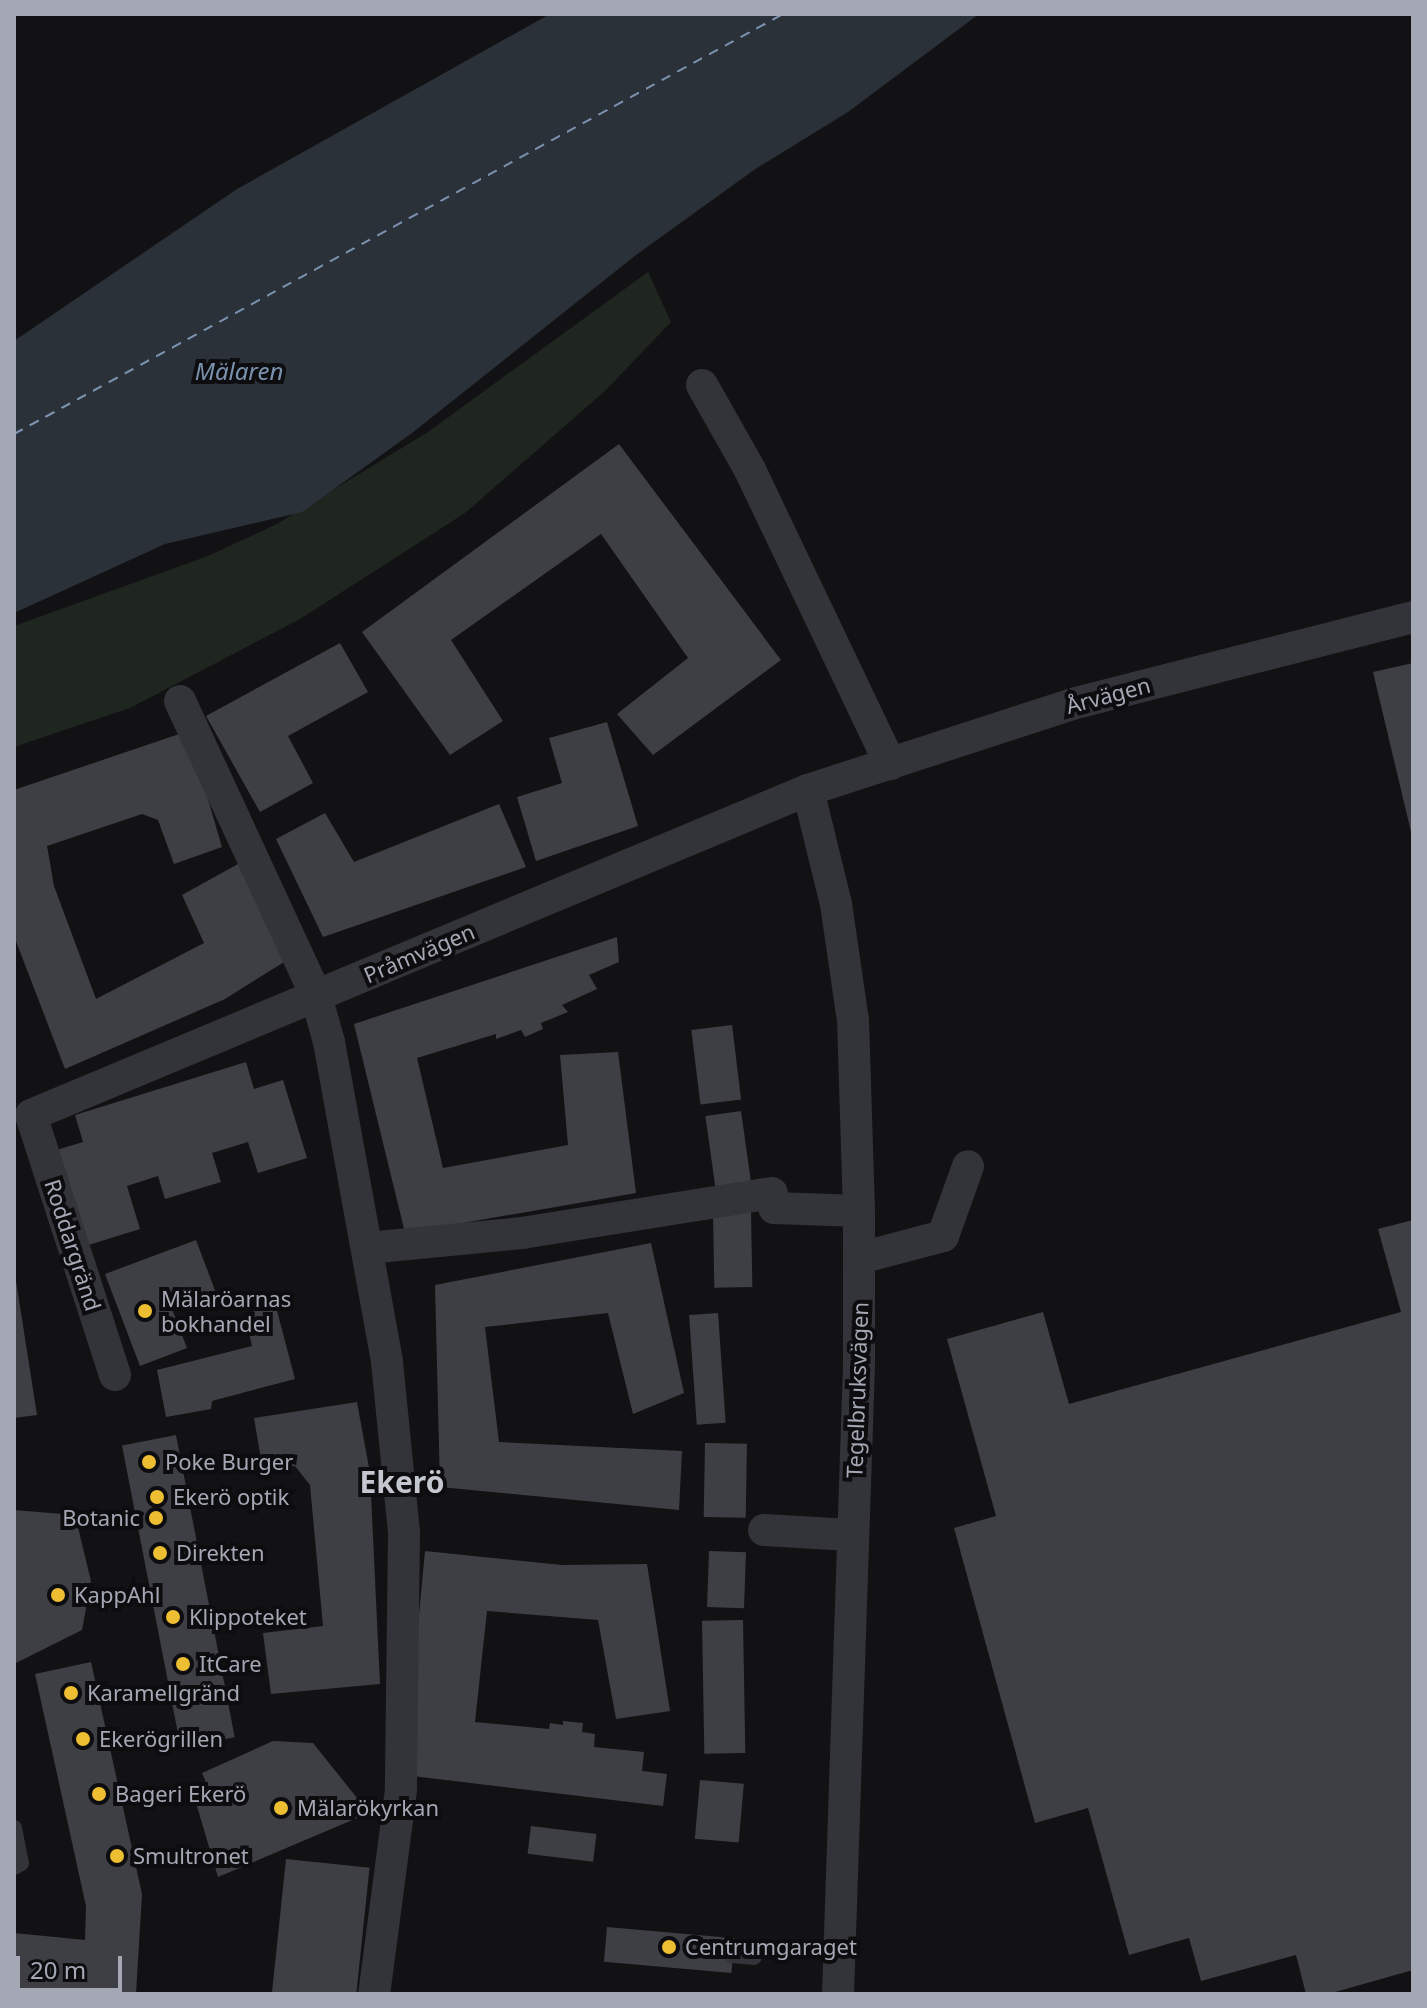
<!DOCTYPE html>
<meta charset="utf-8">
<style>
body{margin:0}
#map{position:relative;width:1427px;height:2008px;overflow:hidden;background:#121214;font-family:"Noto Sans",sans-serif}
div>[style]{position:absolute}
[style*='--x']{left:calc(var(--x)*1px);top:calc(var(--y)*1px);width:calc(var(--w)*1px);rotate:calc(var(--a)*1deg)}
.green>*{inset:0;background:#1f2620}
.water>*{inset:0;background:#2b3139}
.ferry>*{height:2px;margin-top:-1px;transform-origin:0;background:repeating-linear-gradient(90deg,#7b92af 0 10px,transparent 0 18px)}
.building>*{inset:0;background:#3e3f44;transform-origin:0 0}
.service>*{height:16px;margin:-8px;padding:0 8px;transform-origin:8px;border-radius:8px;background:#333439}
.minor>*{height:32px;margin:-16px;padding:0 16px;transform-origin:16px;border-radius:16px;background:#333439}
.dots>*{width:22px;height:22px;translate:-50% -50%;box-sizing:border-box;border:4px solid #0d0d0f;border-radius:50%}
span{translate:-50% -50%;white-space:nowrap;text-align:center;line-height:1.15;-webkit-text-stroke:8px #0d0d0f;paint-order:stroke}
.street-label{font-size:22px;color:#a4a7b4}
.poi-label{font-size:22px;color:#a4a7b4}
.left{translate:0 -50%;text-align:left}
.right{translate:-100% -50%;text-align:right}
.water-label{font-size:24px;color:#7b92af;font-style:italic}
.district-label{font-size:30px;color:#c5c7d0;font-weight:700}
.frame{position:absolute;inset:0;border:16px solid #a4a7b4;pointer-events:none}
.scale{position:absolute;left:16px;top:1956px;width:106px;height:36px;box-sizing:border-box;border:4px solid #a4a7b4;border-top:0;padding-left:10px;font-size:24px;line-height:28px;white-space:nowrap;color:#a4a7b4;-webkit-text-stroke:6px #0d0d0f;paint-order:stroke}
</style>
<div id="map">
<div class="green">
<div style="clip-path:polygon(648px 272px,671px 322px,605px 391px,465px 513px,300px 619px,130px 708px,14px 747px,14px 626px,208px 556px,277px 524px,428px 432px)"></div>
</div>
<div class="water">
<div style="clip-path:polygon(550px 14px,979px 14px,848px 112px,754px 170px,636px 255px,412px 433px,302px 512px,165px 544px,14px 613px,14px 341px,237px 189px)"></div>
</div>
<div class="ferry">
<div style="--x:14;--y:434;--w:876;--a:-28.64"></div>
</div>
<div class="building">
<div style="clip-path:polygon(619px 444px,781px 660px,653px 755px,617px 714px,688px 658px,601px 534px,451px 640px,503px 721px,450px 755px,362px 632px)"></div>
<div style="clip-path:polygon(340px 643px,368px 692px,288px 736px,313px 783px,260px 812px,206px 716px)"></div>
<div style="clip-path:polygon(1413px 663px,1413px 835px,1412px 836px,1373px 672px)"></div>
<div style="clip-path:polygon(607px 722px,638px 826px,536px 861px,517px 797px,562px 783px,549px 738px)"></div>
<div style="clip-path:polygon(188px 731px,222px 847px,174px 864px,158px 820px,142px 814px,47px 846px,54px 886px,96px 999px,204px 943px,182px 895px,238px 864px,284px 962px,225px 999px,65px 1069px,14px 936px,14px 790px)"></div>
<div style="clip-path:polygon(499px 804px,526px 867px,323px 937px,276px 839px,325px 813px,354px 862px)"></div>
<div style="clip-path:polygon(617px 937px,619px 962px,589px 975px,597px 989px,562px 1005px,568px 1012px,541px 1023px,543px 1029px,525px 1037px,521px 1030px,496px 1039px,496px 1034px,417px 1058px,443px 1168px,568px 1145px,560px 1055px,618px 1052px,636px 1193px,405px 1233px,354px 1024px)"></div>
<div style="left:732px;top:1025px;width:75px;height:41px;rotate:83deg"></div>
<div style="clip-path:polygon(246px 1062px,254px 1089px,283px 1080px,307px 1158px,258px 1173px,248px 1142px,212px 1153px,221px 1182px,165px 1199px,158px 1176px,127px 1186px,140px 1229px,82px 1247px,53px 1151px,83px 1142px,75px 1115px)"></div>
<div style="left:741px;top:1111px;width:76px;height:36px;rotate:82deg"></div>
<div style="left:751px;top:1211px;width:76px;height:38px;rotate:89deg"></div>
<div style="clip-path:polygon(1413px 1220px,1413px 1970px,1328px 1994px,1306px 1994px,1296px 1955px,1201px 1981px,1189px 1938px,1129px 1955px,1088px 1808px,1035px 1823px,954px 1528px,996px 1516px,947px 1339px,1043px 1312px,1069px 1404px,1401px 1312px,1378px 1229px)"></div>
<div style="clip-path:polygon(196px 1240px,216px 1293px,172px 1309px,187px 1348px,140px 1366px,105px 1274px)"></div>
<div style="clip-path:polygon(651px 1243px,684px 1393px,633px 1414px,608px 1313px,485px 1327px,499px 1442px,682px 1451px,679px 1510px,440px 1487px,435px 1285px)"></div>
<div style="clip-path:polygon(14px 1268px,37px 1415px,14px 1418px)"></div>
<div style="clip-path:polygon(275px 1303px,295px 1379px,212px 1401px,211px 1409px,166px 1417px,157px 1370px,252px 1346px,245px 1315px)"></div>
<div style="left:718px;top:1313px;width:110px;height:29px;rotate:86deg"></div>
<div style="clip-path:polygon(357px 1402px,370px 1473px,380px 1684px,271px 1694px,263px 1633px,323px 1626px,310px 1485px,295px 1466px,263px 1471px,254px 1418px)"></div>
<div style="left:176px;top:1435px;width:308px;height:55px;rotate:79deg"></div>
<div style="left:705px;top:1443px;width:42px;height:74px;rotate:1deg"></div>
<div style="clip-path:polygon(14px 1510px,75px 1515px,91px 1581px,82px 1630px,14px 1664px)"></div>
<div style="clip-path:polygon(425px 1551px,562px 1565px,647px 1564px,670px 1711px,616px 1719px,598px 1620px,487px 1611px,475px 1722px,549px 1729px,550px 1723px,563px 1725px,563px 1721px,583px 1723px,582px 1732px,595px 1734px,594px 1747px,644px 1752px,642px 1771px,667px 1774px,663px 1806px,404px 1775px)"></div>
<div style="left:709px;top:1551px;width:37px;height:56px;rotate:2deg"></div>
<div style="left:743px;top:1620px;width:133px;height:41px;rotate:89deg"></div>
<div style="clip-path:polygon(91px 1662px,142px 1894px,136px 1994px,14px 1994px,14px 1933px,85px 1940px,86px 1906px,35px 1674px)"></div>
<div style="clip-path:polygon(273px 1741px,313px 1743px,369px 1813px,218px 1877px,196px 1803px,212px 1796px,202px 1773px)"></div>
<div style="left:700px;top:1780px;width:44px;height:59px;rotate:5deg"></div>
<div style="left:531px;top:1826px;width:66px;height:28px;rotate:7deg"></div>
<div style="left:286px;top:1859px;width:84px;height:136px;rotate:6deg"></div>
<div style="left:607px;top:1927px;width:128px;height:35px;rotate:5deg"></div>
</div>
<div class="service">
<div style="--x:14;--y:1828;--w:36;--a:79"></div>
<div style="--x:21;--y:1863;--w:8;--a:150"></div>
<div style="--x:732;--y:1955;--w:22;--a:5"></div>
</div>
<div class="minor">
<div style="--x:702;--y:385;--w:98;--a:60.5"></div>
<div style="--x:750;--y:470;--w:326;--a:64.5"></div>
<div style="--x:180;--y:701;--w:325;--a:65.2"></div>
<div style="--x:316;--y:996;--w:48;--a:74.2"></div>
<div style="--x:329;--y:1042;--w:325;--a:79.7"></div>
<div style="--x:387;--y:1362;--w:172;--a:84.3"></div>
<div style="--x:404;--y:1533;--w:257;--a:90.7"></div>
<div style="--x:401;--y:1790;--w:206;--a:97.5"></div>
<div style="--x:808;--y:790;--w:117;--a:76.2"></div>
<div style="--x:836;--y:904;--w:117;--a:81.7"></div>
<div style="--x:853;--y:1020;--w:191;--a:88.2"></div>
<div style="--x:859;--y:1211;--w:154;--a:90"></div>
<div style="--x:859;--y:1365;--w:629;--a:91.91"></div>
<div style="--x:774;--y:1208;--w:85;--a:2"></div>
<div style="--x:367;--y:1248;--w:156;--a:-5.5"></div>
<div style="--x:522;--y:1233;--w:253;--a:-9.1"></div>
<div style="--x:860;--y:1258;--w:86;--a:-14.8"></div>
<div style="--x:943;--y:1236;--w:74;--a:-70.3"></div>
<div style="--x:115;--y:1375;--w:273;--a:-107.9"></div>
<div style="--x:31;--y:1115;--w:842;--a:-22.7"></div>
<div style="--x:808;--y:790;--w:278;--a:-18"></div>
<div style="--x:1072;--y:704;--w:352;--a:-14.3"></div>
<div style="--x:764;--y:1530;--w:87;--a:3.3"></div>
</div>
<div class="dots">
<div style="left:145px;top:1311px;background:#edbe31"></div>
<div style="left:149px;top:1462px;background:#edbe31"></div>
<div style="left:157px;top:1497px;background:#edbe31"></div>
<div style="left:156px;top:1518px;background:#edbe31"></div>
<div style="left:160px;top:1553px;background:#edbe31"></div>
<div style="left:58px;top:1595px;background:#edbe31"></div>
<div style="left:173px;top:1617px;background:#edbe31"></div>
<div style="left:183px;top:1664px;background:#edbe31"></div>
<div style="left:71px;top:1693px;background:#edbe31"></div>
<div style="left:83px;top:1739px;background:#edbe31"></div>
<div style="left:99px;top:1794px;background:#edbe31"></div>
<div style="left:281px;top:1808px;background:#edbe31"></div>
<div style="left:117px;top:1856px;background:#edbe31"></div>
<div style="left:669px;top:1947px;background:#edbe31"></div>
</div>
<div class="street-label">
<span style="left:1108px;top:695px;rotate:-15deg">Årvägen</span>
<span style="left:419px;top:953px;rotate:-23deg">Pråmvägen</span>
<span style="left:73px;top:1245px;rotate:72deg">Roddargränd</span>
<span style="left:857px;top:1390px;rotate:-88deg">Tegelbruksvägen</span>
</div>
<div class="poi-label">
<span class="left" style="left:161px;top:1311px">Mälaröarnas<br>bokhandel</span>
<span class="left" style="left:165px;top:1462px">Poke Burger</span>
<span class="left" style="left:173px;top:1497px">Ekerö optik</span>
<span class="right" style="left:140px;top:1518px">Botanic</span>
<span class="left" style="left:176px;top:1553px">Direkten</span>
<span class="left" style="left:74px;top:1595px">KappAhl</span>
<span class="left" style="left:189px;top:1617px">Klippoteket</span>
<span class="left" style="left:199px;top:1664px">ItCare</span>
<span class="left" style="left:87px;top:1693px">Karamellgränd</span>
<span class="left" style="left:99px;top:1739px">Ekerögrillen</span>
<span class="left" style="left:115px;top:1794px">Bageri Ekerö</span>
<span class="left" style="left:297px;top:1808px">Mälarökyrkan</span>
<span class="left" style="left:133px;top:1856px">Smultronet</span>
<span class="left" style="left:685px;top:1947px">Centrumgaraget</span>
</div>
<div class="water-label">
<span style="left:239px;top:371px">Mälaren</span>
</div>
<div class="district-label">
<span style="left:402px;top:1482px">Ekerö</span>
</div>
<div class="frame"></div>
<div class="scale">20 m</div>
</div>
